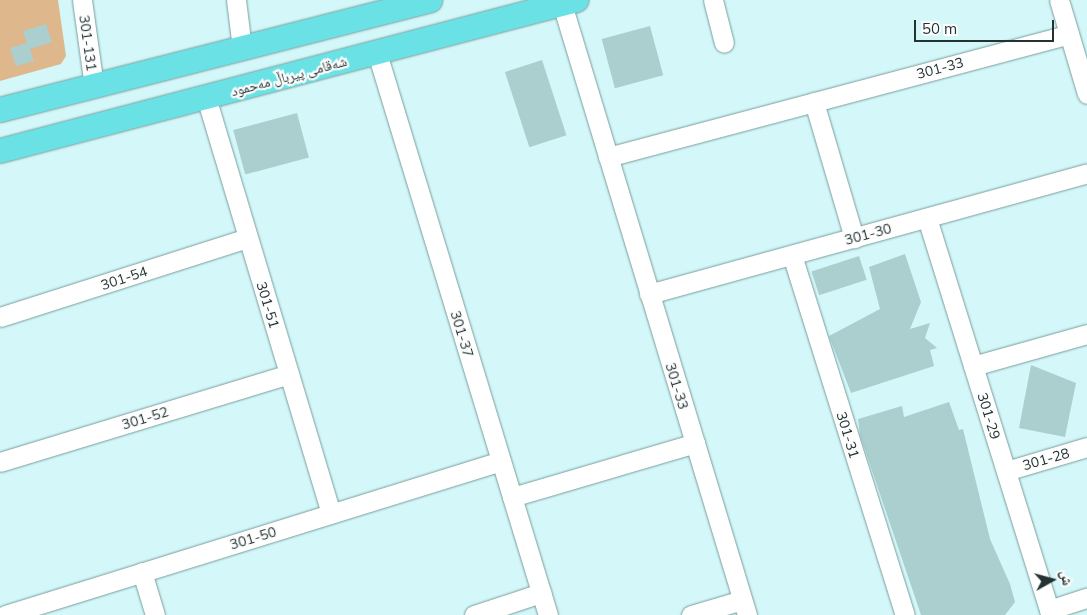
<!DOCTYPE html>
<meta charset="utf-8">
<style>
body{margin:0}
#map{position:relative;width:1087px;height:615px;overflow:hidden;background:#d4f8f9;font-family:Mulish,"Noto Naskh Arabic",sans-serif}
div>[style]{position:absolute}
[style*='--x']{left:calc(var(--x)*1px);top:calc(var(--y)*1px);width:calc(var(--w)*1px);rotate:calc(var(--a)*1deg)}
.green>*{inset:0;background:#deb78c}
.building>*{inset:0;background:#abcece;transform-origin:0 0}
.roads{filter:drop-shadow(0 0 1px #7a9c9c) drop-shadow(0 0 1px #7a9c9c)}
.minor>*{height:19px;margin:-9.5px;padding:0 9.5px;transform-origin:9.5px;border-radius:9.5px;background:#fff}
.major>*{height:24px;margin:-12px;padding:0 12px;transform-origin:12px;border-radius:12px;background:#6ae2e5}
span{translate:-50% -50%;white-space:nowrap;text-align:center;line-height:1.15;-webkit-text-stroke:4.5px #fdfdfd;paint-order:stroke}
.street-label{font-size:14px;color:#243232}
.north{position:absolute;left:1027px;top:555px;width:50px;height:50px;-webkit-text-stroke:4px #fdfdfd;paint-order:stroke;rotate:83deg;font-size:14px;font-weight:700;line-height:20px;text-align:center;color:#243232}
.north::after{content:'';display:block;margin:auto;width:18px;height:22px;background:#243232;clip-path:polygon(50% 0,100% 100%,50% 72%,0 100%)}
.scale{position:absolute;left:914px;top:20px;width:140px;height:22px;box-sizing:border-box;border:2px solid #243232;border-top:0;padding-left:6px;font-size:15px;line-height:18px;white-space:nowrap;color:#243232;-webkit-text-stroke:4px #fdfdfd;paint-order:stroke}
</style>
<div id="map">
<div class="green">
<div style="clip-path:polygon(0 0,58px 0,66px 56px,61px 64px,0 81px)"></div>
</div>
<div class="building">
<div style="clip-path:polygon(46px 24px,52px 42px,30px 49px,34px 61px,16px 66px,10px 48px,27px 43px,23px 31px)"></div>
<div style="left:650px;top:26px;width:51px;height:50px;rotate:75deg"></div>
<div style="left:542px;top:60px;width:79px;height:39px;rotate:72deg"></div>
<div style="left:297px;top:113px;width:46px;height:66px;rotate:75deg"></div>
<div style="clip-path:polygon(905px 254px,921px 302px,910px 329px,930px 323px,925px 338px,937px 348px,930px 350px,934px 366px,851px 393px,829px 336px,880px 309px,869px 267px)"></div>
<div style="left:859px;top:256px;width:25px;height:50px;rotate:72deg"></div>
<div style="clip-path:polygon(1031px 365px,1076px 383px,1065px 437px,1019px 428px)"></div>
<div style="clip-path:polygon(949px 402px,959px 430px,963px 429px,990px 539px,1010px 584px,1015px 602px,1005px 615px,921px 615px,860px 435px,858px 419px,902px 406px,904px 417px)"></div>
</div>
<div class="roads">
<div class="minor">
<div style="--x:82;--y:0;--w:87;--a:82.1"></div>
<div style="--x:236;--y:0;--w:48;--a:82.9"></div>
<div style="--x:713;--y:0;--w:44;--a:75.7"></div>
<div style="--x:1059;--y:0;--w:98;--a:73.4"></div>
<div style="--x:562;--y:4;--w:638;--a:73.15"></div>
<div style="--x:377;--y:53;--w:587;--a:73.08"></div>
<div style="--x:206;--y:97;--w:434;--a:73.3"></div>
<div style="--x:814;--y:102;--w:142;--a:73.6"></div>
<div style="--x:608;--y:157;--w:477;--a:-14.9"></div>
<div style="--x:927;--y:218;--w:416;--a:72.7"></div>
<div style="--x:792;--y:255;--w:377;--a:72.6"></div>
<div style="--x:649;--y:294;--w:454;--a:-15.4"></div>
<div style="--x:0;--y:317;--w:260;--a:-17.7"></div>
<div style="--x:973;--y:366;--w:118;--a:-15.7"></div>
<div style="--x:0;--y:462;--w:302;--a:-16.9"></div>
<div style="--x:1006;--y:471;--w:84;--a:-16.5"></div>
<div style="--x:512;--y:497;--w:191;--a:-16.4"></div>
<div style="--x:142;--y:572;--w:45;--a:73.2"></div>
<div style="--x:1049;--y:610;--w:40;--a:-18"></div>
<div style="--x:5;--y:615;--w:519;--a:-17.25"></div>
<div style="--x:474;--y:615;--w:71;--a:-18.2"></div>
<div style="--x:691;--y:615;--w:53;--a:-16.4"></div>
</div>
<div class="major">
<div style="--x:0;--y:110;--w:444;--a:-14.3"></div>
<div style="--x:0;--y:151;--w:596;--a:-14.67"></div>
</div>
</div>
<div class="street-label">
<span style="left:88px;top:43px;rotate:82deg">301-131</span>
<span style="left:940px;top:68px;rotate:-15deg">301-33</span>
<span style="left:289px;top:76px;rotate:-15deg">شەقامی پیرباڵ مەحمود</span>
<span style="left:868px;top:234px;rotate:-15deg">301-30</span>
<span style="left:124px;top:278px;rotate:-18deg">301-54</span>
<span style="left:268px;top:305px;rotate:73deg">301-51</span>
<span style="left:462px;top:334px;rotate:73deg">301-37</span>
<span style="left:677px;top:386px;rotate:73deg">301-33</span>
<span style="left:989px;top:416px;rotate:73deg">301-29</span>
<span style="left:145px;top:418px;rotate:-17deg">301-52</span>
<span style="left:848px;top:435px;rotate:73deg">301-31</span>
<span style="left:1046px;top:459px;rotate:-16deg">301-28</span>
<span style="left:253px;top:538px;rotate:-17deg">301-50</span>
</div>
<div class="north">ش</div>
<div class="scale">50 m</div>
</div>
